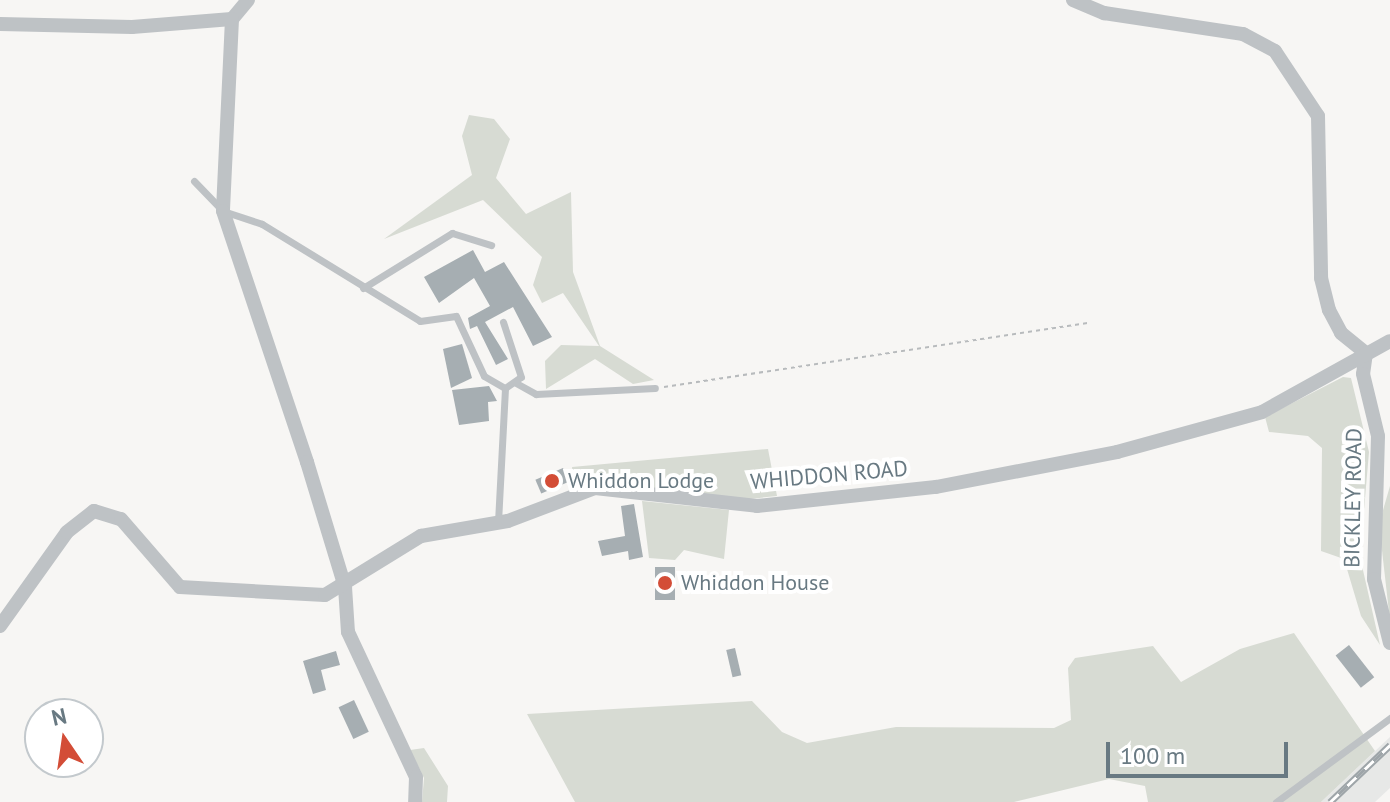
<!DOCTYPE html>
<style>
body{margin:0}
#map{position:relative;width:1390px;height:802px;overflow:hidden;background:#f7f6f4;font-family:"PT Sans",sans-serif}
div>[style]{position:absolute}
[style*='--x']{left:calc(var(--x)*1px);top:calc(var(--y)*1px);width:calc(var(--w)*1px);rotate:calc(var(--a)*1deg)}
.built>*{inset:0;background:#e7e8e7}
.green>*{inset:0;background:#d7dbd3}
.building>*{inset:0;background:#a6aeb2;transform-origin:0 0}
.path>*{height:2px;margin-top:-1px;transform-origin:0;background:repeating-linear-gradient(90deg,#b8bbbd 0 4px,transparent 0 8px)}
.lane>*{height:7px;margin:-3.5px;padding:0 3.5px;transform-origin:3.5px;border-radius:3.5px;background:#bec2c5}
.street>*{height:14px;margin:-7px;padding:0 7px;transform-origin:7px;border-radius:7px;background:#bec2c5}
.rail>*{height:7px;margin-top:-3.5px;transform-origin:0;background:repeating-linear-gradient(90deg,#fff 0 12px,#9ea5a9 0 24px);box-sizing:border-box;border-block:2px solid #9ea5a9}
.dots>*{width:22px;height:22px;translate:-50% -50%;box-sizing:border-box;border:4px solid #fff;border-radius:50%}
span{translate:-50% -50%;white-space:nowrap;text-align:center;line-height:1.15;-webkit-text-stroke:8px #fff;paint-order:stroke}
.street-label{font-size:22px;color:#687982}
.poi-label{font-size:22px;color:#687982}
.left{translate:0 -50%;text-align:left}
.north{position:absolute;left:24px;top:698px;width:80px;height:80px;box-sizing:border-box;background:#fff;border:2px solid #c3c9cd;border-radius:50%;rotate:347deg;font-size:22px;font-weight:700;line-height:32px;text-align:center;color:#687982}
.north::after{content:'';display:block;margin:auto;width:28px;height:36px;background:#d34d37;clip-path:polygon(50% 0,100% 100%,50% 72%,0 100%)}
.scale{position:absolute;left:1106px;top:742px;width:182px;height:36px;box-sizing:border-box;border:4px solid #687982;border-top:0;padding-left:10px;font-size:24px;line-height:28px;white-space:nowrap;color:#687982;-webkit-text-stroke:6px #fff;paint-order:stroke}
</style>
<div id="map">
<div class="built">
<div style="clip-path:polygon(1390px 737px,1390px 788px,1375px 802px,1321px 802px)"></div>
</div>
<div class="green">
<div style="clip-path:polygon(469px 115px,494px 119px,510px 139px,496px 178px,526px 214px,571px 192px,573px 272px,600px 346px,654px 380px,633px 384px,595px 359px,546px 389px,545px 361px,561px 345px,599px 346px,563px 293px,542px 303px,533px 285px,542px 257px,483px 200px,384px 239px,472px 175px,462px 136px)"></div>
<div style="clip-path:polygon(1343px 377px,1351px 378px,1369px 452px,1360px 557px,1380px 645px,1361px 616px,1344px 559px,1321px 551px,1322px 448px,1308px 436px,1269px 432px,1265px 417px)"></div>
<div style="clip-path:polygon(768px 449px,777px 496px,740px 500px,574px 487px,572px 467px)"></div>
<div style="clip-path:polygon(1390px 486px,1390px 621px,1379px 524px)"></div>
<div style="clip-path:polygon(642px 501px,729px 510px,724px 559px,684px 550px,675px 560px,649px 558px)"></div>
<div style="clip-path:polygon(1294px 633px,1375px 751px,1321px 802px,1148px 802px,1145px 786px,1109px 779px,1014px 802px,575px 802px,527px 714px,752px 701px,782px 732px,807px 743px,896px 727px,1054px 728px,1071px 720px,1068px 668px,1075px 658px,1153px 646px,1181px 682px,1240px 649px)"></div>
<div style="clip-path:polygon(424px 748px,448px 786px,447px 802px,422px 802px,424px 778px,410px 750px)"></div>
</div>
<div class="building">
<div style="clip-path:polygon(473px 250px,485px 272px,504px 262px,552px 337px,533px 346px,513px 307px,485px 322px,508px 359px,496px 365px,477px 326px,470px 329px,468px 318px,490px 306px,474px 278px,439px 303px,424px 277px)"></div>
<div style="clip-path:polygon(462px 344px,472px 378px,451px 388px,443px 349px)"></div>
<div style="clip-path:polygon(489px 386px,497px 401px,488px 402px,489px 421px,459px 425px,452px 390px)"></div>
<div style="left:563px;top:468px;width:15px;height:30px;rotate:67deg"></div>
<div style="clip-path:polygon(634px 504px,643px 557px,629px 560px,628px 551px,602px 556px,598px 541px,625px 536px,621px 506px)"></div>
<div style="left:655px;top:567px;width:20px;height:33px"></div>
<div style="left:1349px;top:645px;width:41px;height:17px;rotate:52deg"></div>
<div style="left:735px;top:648px;width:28px;height:9px;rotate:77deg"></div>
<div style="clip-path:polygon(336px 651px,340px 665px,321px 670px,326px 690px,313px 694px,303px 661px)"></div>
<div style="left:354px;top:700px;width:35px;height:17px;rotate:65deg"></div>
</div>
<div class="path">
<div style="--x:664;--y:387;--w:430;--a:-8.6"></div>
</div>
<div class="lane">
<div style="--x:194;--y:181;--w:42;--a:46"></div>
<div style="--x:223;--y:211;--w:41;--a:18.4"></div>
<div style="--x:262;--y:224;--w:185;--a:31.5"></div>
<div style="--x:420;--y:321;--w:36;--a:-8"></div>
<div style="--x:456;--y:316;--w:66;--a:65"></div>
<div style="--x:484;--y:376;--w:24;--a:30"></div>
<div style="--x:363;--y:288;--w:105;--a:-31.7"></div>
<div style="--x:452;--y:233;--w:41;--a:17.1"></div>
<div style="--x:516;--y:383;--w:23;--a:29"></div>
<div style="--x:536;--y:394;--w:119;--a:-2.9"></div>
<div style="--x:498;--y:522;--w:134;--a:-87"></div>
<div style="--x:505;--y:388;--w:19;--a:-35"></div>
<div style="--x:521;--y:377;--w:58;--a:-108.1"></div>
<div style="--x:1276;--y:802;--w:142;--a:-36.4"></div>
</div>
<div class="street">
<div style="--x:248;--y:0;--w:25;--a:130"></div>
<div style="--x:232;--y:19;--w:192;--a:92.7"></div>
<div style="--x:223;--y:211;--w:265;--a:71.5"></div>
<div style="--x:307;--y:462;--w:131;--a:73.1"></div>
<div style="--x:345;--y:587;--w:45;--a:86.2"></div>
<div style="--x:348;--y:632;--w:160;--a:64.9"></div>
<div style="--x:416;--y:777;--w:25;--a:92"></div>
<div style="--x:1073;--y:0;--w:34;--a:23"></div>
<div style="--x:1104;--y:13;--w:141;--a:8.6"></div>
<div style="--x:1243;--y:34;--w:36;--a:28"></div>
<div style="--x:1275;--y:51;--w:78;--a:56.5"></div>
<div style="--x:1318;--y:116;--w:162;--a:88.9"></div>
<div style="--x:1321;--y:278;--w:33;--a:76"></div>
<div style="--x:1329;--y:310;--w:26;--a:62"></div>
<div style="--x:1341;--y:333;--w:32;--a:39"></div>
<div style="--x:0;--y:24;--w:132;--a:1.3"></div>
<div style="--x:132;--y:27;--w:100;--a:-4.6"></div>
<div style="--x:1366;--y:353;--w:21;--a:98"></div>
<div style="--x:1363;--y:374;--w:64;--a:76.4"></div>
<div style="--x:1378;--y:436;--w:143;--a:91.6"></div>
<div style="--x:1374;--y:579;--w:66;--a:76"></div>
<div style="--x:0;--y:626;--w:115;--a:-54.5"></div>
<div style="--x:67;--y:532;--w:34;--a:-38"></div>
<div style="--x:94;--y:511;--w:28;--a:17"></div>
<div style="--x:121;--y:519;--w:90;--a:49.1"></div>
<div style="--x:180;--y:587;--w:145;--a:3.2"></div>
<div style="--x:325;--y:595;--w:113;--a:-31.6"></div>
<div style="--x:421;--y:536;--w:88;--a:-9.8"></div>
<div style="--x:508;--y:521;--w:93;--a:-20.8"></div>
<div style="--x:595;--y:488;--w:163;--a:6.3"></div>
<div style="--x:757;--y:506;--w:180;--a:-6.1"></div>
<div style="--x:936;--y:487;--w:184;--a:-10.9"></div>
<div style="--x:1117;--y:452;--w:150;--a:-15.4"></div>
<div style="--x:1262;--y:412;--w:146;--a:-29"></div>
</div>
<div class="rail">
<div style="--x:1330;--y:802;--w:83;--a:-43.5"></div>
</div>
<div class="dots">
<div style="left:552px;top:481px;background:#d34d37"></div>
<div style="left:665px;top:583px;background:#d34d37"></div>
</div>
<div class="street-label">
<span style="left:829px;top:475px;rotate:-5deg">WHIDDON ROAD</span>
<span style="left:1353px;top:498px;rotate:-89deg">BICKLEY ROAD</span>
</div>
<div class="poi-label">
<span class="left" style="left:568px;top:481px">Whiddon Lodge</span>
<span class="left" style="left:681px;top:583px">Whiddon House</span>
</div>
<div class="north">N</div>
<div class="scale">100 m</div>
</div>
